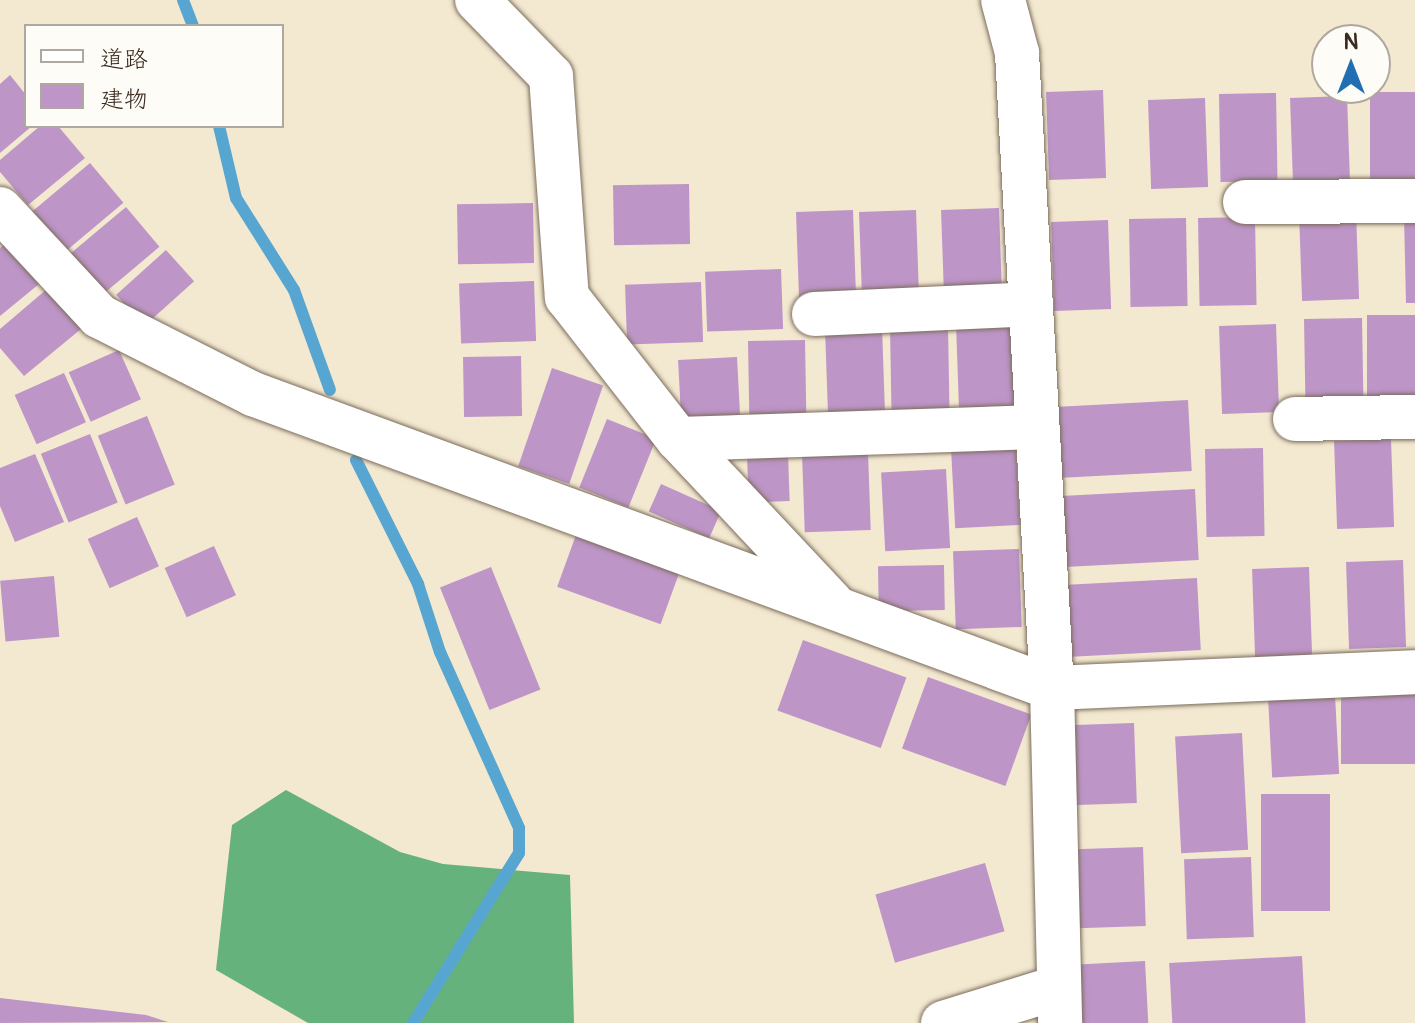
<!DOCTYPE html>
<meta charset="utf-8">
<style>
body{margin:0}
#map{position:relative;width:1415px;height:1023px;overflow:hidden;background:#f3e8d0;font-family:Pangolin,"Klee One",sans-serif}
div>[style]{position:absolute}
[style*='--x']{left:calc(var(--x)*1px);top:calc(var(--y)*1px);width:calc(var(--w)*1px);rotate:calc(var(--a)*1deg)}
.forest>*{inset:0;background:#66b27c}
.stream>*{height:12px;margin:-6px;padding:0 6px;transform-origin:6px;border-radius:6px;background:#57a6d1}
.building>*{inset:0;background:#bd95c7;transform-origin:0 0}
.roads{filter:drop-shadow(0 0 2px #7b6c5c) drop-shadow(0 0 2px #7b6c5c)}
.minor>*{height:44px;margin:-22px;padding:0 22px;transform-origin:22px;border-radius:22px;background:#fff}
span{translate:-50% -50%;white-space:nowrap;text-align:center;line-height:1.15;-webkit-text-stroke:6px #fdfcf7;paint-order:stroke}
.legend{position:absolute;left:24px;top:24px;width:260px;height:104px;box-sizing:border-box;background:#fdfcf7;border:2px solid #afa8a0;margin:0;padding:10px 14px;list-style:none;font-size:24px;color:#3b2a1e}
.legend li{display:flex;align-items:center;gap:16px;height:40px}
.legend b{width:40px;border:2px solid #afa8a0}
.north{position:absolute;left:1311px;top:24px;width:80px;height:80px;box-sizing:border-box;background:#fdfcf7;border:2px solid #afa8a0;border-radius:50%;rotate:0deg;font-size:22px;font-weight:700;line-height:32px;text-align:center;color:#3b2a1e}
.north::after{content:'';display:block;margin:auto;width:28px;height:36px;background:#1f6fb2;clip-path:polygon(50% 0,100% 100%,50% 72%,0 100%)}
</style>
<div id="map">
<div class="forest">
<div style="clip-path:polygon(286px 790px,400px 852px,443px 864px,570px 875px,574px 1023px,308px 1023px,216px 970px,232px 825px)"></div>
</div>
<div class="stream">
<div style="--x:183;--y:0;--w:28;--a:69"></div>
<div style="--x:219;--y:126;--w:74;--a:76.7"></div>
<div style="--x:236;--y:198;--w:109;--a:57.8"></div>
<div style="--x:294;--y:290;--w:106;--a:70.2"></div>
<div style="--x:356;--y:460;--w:139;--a:63.4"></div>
<div style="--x:418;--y:584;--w:71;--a:72.1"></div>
<div style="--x:440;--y:652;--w:193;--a:65.8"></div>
<div style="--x:519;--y:828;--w:25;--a:90"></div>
<div style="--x:519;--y:853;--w:200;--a:121.9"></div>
</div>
<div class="building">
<div style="clip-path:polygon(10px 75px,26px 95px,26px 126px,32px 126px,0 153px,0 84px)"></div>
<div style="left:1103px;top:90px;width:88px;height:57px;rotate:88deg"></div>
<div style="left:1415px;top:92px;width:88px;height:45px;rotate:90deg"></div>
<div style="left:1276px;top:93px;width:88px;height:57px;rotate:89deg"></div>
<div style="left:1347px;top:96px;width:89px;height:57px;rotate:88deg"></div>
<div style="left:1205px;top:98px;width:89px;height:57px;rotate:88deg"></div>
<div style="clip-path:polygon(40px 126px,58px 126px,85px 158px,28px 205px,0 172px,0 160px)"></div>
<div style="left:90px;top:163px;width:52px;height:75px;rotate:50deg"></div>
<div style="left:689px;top:184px;width:60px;height:76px;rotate:89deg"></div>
<div style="left:533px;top:203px;width:60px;height:76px;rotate:89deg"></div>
<div style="left:126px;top:207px;width:52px;height:74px;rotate:50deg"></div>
<div style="left:999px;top:208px;width:88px;height:58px;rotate:88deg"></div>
<div style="left:853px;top:210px;width:88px;height:57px;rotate:88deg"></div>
<div style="left:916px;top:210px;width:89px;height:57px;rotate:88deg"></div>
<div style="left:1356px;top:211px;width:88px;height:57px;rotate:88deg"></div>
<div style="clip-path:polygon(1404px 215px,1415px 215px,1415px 303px,1406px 303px)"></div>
<div style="left:1255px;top:217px;width:88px;height:57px;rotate:89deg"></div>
<div style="left:1186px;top:218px;width:88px;height:57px;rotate:89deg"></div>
<div style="left:1108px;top:220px;width:89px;height:57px;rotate:88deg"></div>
<div style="clip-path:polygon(5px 244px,39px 284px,0 316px,0 248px)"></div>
<div style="left:166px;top:250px;width:42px;height:67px;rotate:48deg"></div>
<div style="left:781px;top:269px;width:60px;height:76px;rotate:88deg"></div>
<div style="left:534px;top:281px;width:60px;height:75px;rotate:88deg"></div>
<div style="left:701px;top:282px;width:60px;height:76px;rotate:88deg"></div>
<div style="clip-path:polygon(47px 289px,81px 329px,24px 376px,0 348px,0 329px)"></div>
<div style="left:1415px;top:315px;width:89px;height:48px;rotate:90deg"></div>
<div style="left:1362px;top:318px;width:89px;height:58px;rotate:89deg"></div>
<div style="left:1013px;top:322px;width:89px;height:57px;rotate:88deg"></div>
<div style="left:1276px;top:324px;width:88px;height:57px;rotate:88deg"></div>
<div style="left:948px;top:326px;width:88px;height:58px;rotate:89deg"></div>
<div style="left:882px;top:327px;width:89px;height:57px;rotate:88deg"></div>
<div style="left:805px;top:340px;width:89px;height:57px;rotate:89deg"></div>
<div style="left:119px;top:350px;width:54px;height:55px;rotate:66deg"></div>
<div style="left:521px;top:356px;width:60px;height:58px;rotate:89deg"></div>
<div style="left:737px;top:357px;width:62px;height:59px;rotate:87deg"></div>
<div style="left:552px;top:368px;width:54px;height:104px;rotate:19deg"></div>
<div style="left:64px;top:373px;width:54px;height:54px;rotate:66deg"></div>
<div style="left:1188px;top:400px;width:71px;height:134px;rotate:87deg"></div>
<div style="left:147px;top:416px;width:74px;height:53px;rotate:68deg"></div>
<div style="left:607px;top:419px;width:53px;height:74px;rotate:22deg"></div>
<div style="left:90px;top:434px;width:74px;height:53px;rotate:68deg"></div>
<div style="left:1391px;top:439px;width:88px;height:57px;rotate:88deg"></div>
<div style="left:1016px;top:446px;width:79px;height:65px;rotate:87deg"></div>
<div style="left:1263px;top:448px;width:88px;height:58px;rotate:89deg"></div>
<div style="left:868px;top:452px;width:78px;height:66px;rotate:88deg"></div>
<div style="clip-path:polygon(35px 454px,64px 522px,15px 542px,0 506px,0 468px)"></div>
<div style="left:788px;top:454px;width:47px;height:41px;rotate:88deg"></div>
<div style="left:946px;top:469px;width:79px;height:65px;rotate:87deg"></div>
<div style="left:661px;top:484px;width:66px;height:30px;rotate:24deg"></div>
<div style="left:1195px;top:489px;width:71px;height:134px;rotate:87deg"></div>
<div style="left:137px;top:517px;width:54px;height:54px;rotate:66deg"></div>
<div style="left:576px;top:535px;width:110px;height:55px;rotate:20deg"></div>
<div style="left:214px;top:546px;width:54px;height:54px;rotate:66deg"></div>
<div style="left:1019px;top:549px;width:78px;height:66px;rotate:88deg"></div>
<div style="left:1403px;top:560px;width:87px;height:57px;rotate:88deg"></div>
<div style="left:944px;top:565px;width:45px;height:66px;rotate:89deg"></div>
<div style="left:491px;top:567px;width:132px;height:55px;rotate:68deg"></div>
<div style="left:1309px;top:567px;width:88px;height:57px;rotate:88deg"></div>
<div style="left:54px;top:576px;width:61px;height:54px;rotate:85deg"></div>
<div style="left:1197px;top:578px;width:72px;height:134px;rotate:87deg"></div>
<div style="left:803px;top:640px;width:110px;height:75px;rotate:20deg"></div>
<div style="left:928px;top:677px;width:110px;height:76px;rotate:20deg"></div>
<div style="left:1415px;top:692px;width:72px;height:74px;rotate:90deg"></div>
<div style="left:1335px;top:695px;width:79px;height:67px;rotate:87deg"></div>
<div style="left:1134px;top:723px;width:80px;height:67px;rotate:88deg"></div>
<div style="left:1242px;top:733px;width:117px;height:67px;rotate:87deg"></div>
<div style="left:1330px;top:794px;width:117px;height:69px;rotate:90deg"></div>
<div style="left:1143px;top:847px;width:79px;height:68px;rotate:88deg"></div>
<div style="left:1251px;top:857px;width:80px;height:67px;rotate:88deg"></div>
<div style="left:985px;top:863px;width:71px;height:114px;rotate:74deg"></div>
<div style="left:1302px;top:956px;width:67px;height:133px;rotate:87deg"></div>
<div style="left:1145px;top:961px;width:62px;height:67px;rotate:87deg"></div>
<div style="clip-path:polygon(0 998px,146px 1015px,168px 1022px,0 1023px)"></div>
</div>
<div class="roads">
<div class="minor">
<div style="--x:477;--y:0;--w:106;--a:45.8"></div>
<div style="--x:551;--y:76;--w:222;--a:85.9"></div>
<div style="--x:567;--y:297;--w:180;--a:52"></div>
<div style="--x:1003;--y:0;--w:55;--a:75.2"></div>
<div style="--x:1017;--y:53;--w:636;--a:86.85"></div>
<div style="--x:1052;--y:688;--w:335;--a:88.6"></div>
<div style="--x:1245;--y:202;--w:170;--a:-0.3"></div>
<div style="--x:0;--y:209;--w:146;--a:47.2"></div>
<div style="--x:99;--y:316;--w:173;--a:26.9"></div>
<div style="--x:253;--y:394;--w:851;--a:20.2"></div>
<div style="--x:1052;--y:688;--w:363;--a:-2.5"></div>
<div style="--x:814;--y:314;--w:217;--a:-2.6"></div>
<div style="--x:1295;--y:419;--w:120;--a:-1"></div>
<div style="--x:832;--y:603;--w:225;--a:-133.2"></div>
<div style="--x:678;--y:439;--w:359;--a:-1.9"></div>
<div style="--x:943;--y:1023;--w:121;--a:-17.2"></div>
</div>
</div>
<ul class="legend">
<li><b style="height:10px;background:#fff"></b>道路</li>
<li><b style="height:22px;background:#bd95c7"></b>建物</li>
</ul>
<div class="north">N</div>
</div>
